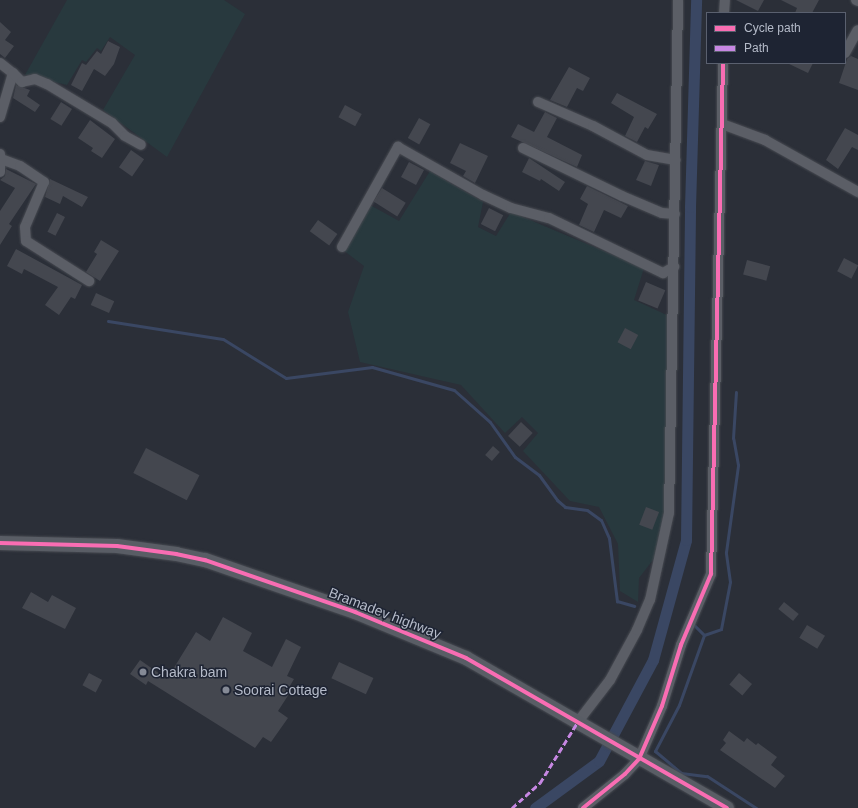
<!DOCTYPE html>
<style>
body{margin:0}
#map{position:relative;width:858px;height:808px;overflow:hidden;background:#2b2f38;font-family:Helvetica,sans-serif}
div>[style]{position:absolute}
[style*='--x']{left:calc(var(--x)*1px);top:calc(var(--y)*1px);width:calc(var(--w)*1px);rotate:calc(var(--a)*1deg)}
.green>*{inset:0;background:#28393e}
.stream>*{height:3px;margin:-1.5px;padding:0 1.5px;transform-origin:1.5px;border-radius:1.5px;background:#3a4763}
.canal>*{height:11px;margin:-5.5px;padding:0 5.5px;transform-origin:5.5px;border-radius:5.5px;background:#3a4763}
.building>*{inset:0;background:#44474f;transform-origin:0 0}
.roads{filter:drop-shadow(0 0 1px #474a51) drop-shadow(0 0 1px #474a51)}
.street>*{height:10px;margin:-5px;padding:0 5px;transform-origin:5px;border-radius:5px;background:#5b5e66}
.secondary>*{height:14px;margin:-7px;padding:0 7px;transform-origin:7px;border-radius:7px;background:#595d65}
.quiet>*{height:3px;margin-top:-1.5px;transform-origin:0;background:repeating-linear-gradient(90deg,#c787e3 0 6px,transparent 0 9px)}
.cycleway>*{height:4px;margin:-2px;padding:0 2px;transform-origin:2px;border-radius:2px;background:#f96db3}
.dots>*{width:11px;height:11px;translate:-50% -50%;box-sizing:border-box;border:2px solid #1e2433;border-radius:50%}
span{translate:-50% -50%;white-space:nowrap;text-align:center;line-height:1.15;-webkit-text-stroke:3px #1e2433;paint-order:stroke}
.street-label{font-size:14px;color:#b5bbc9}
.poi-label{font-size:14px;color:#b5bbc9}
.left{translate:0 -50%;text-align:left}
.legend{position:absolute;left:706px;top:12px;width:140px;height:52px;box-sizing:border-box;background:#1e2433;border:1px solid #5a606f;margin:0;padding:5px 7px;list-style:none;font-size:12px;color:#b5bbc9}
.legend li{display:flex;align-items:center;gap:8px;height:20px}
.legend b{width:20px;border:1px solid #5a606f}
</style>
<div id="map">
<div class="green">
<div style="clip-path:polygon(67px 0,224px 0,245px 14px,167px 157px,103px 110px,135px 55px,110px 37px,101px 51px,97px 48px,86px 62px,82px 60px,67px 85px,25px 75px)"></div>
<div style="clip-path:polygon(430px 171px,483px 202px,478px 227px,496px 236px,511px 212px,644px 268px,634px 300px,669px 316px,664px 513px,656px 556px,639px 578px,638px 602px,620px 591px,618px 544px,599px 507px,570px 501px,523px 451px,538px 433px,522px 417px,505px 433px,461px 385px,360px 362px,348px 312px,364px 266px,343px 250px,370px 205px,399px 221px)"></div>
</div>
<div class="stream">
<div style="--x:108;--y:321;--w:116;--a:8.9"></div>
<div style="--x:223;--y:339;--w:74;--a:31.8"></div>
<div style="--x:286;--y:378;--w:87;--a:-7.3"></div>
<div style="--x:372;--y:367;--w:85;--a:15.7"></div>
<div style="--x:454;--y:390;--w:48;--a:41.6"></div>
<div style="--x:490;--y:422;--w:43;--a:54.5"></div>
<div style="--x:515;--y:457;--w:30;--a:37"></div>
<div style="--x:539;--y:475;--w:31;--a:54"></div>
<div style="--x:557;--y:500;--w:11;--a:41"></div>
<div style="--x:565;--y:507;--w:22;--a:8"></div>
<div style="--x:587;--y:510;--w:17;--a:36"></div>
<div style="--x:601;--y:520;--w:20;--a:66"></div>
<div style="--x:609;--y:538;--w:64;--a:82.8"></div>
<div style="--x:617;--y:601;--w:18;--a:16"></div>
<div style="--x:694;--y:625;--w:14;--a:45"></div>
<div style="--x:704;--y:635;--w:18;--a:-19"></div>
<div style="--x:721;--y:629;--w:48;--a:-79.2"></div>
<div style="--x:730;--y:582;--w:30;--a:-98"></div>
<div style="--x:726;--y:552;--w:88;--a:-82.1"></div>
<div style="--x:738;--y:465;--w:27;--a:-100"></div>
<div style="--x:733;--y:438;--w:46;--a:-86.3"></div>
<div style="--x:704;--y:635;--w:74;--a:109.7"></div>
<div style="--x:679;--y:705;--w:52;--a:117.6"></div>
<div style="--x:655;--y:751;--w:34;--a:40"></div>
<div style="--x:681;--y:773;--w:26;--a:7"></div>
<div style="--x:707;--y:776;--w:59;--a:33.1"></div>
</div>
<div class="canal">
<div style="--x:535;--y:808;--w:79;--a:-36.3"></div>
<div style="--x:599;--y:761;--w:115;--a:-61.9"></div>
<div style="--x:653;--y:660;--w:124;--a:-74.6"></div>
<div style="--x:686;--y:540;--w:333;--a:-89.3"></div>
<div style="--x:690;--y:207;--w:207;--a:-88.3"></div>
</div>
<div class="building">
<div style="clip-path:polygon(736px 0,764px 0,758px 11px)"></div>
<div style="clip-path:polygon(781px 0,819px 0,812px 13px,795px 13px,797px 8px)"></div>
<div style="clip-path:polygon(0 22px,11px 32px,5px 40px,14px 46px,5px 58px,0 54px)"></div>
<div style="clip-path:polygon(108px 41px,120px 47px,114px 64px,105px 76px,94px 69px,82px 91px,71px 85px,82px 63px,86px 65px,97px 51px,101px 54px)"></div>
<div style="clip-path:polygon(851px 56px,858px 59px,858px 90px,839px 83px,847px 59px)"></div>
<div style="clip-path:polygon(787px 63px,813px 63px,808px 73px)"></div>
<div style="clip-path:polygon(569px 67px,590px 78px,583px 91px,577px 88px,567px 107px,550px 100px)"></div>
<div style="clip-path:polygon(16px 85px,30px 90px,27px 96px,40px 105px,35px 112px,13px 98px)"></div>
<div style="clip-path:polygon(617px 93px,657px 114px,648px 129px,645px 127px,637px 142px,625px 136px,634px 117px,611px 103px)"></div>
<div style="left:61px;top:102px;width:13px;height:20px;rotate:32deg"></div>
<div style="left:345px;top:105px;width:19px;height:14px;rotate:28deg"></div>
<div style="clip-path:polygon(545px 112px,557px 118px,547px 137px,582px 155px,577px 167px,511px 137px,518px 124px,534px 132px)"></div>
<div style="left:419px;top:118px;width:13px;height:23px;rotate:29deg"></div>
<div style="clip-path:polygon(90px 120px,115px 139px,102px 158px,91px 151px,93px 148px,78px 138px)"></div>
<div style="clip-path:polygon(845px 128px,858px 135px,858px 150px,852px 147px,838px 169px,826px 160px)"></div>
<div style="clip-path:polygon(460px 143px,488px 156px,475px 183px,463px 176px,466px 171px,450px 163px)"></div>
<div style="left:131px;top:150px;width:16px;height:21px;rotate:35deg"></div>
<div style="clip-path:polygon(529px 158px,565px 182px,559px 191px,541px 179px,540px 181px,522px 172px)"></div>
<div style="clip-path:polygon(645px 161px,659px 165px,651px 186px,636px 180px)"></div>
<div style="left:409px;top:162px;width:17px;height:17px;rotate:28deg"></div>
<div style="clip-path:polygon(6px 169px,36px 184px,9px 224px,12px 226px,0 245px,0 211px,15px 188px,0 180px,5px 176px)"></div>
<div style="clip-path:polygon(50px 179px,88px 197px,82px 207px,63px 196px,60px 204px,45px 197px)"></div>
<div style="clip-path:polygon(587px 186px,628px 206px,621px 218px,604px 210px,594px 232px,579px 225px,588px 204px,580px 199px)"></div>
<div style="left:382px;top:188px;width:28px;height:16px;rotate:32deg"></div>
<div style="left:489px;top:208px;width:16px;height:18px;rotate:27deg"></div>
<div style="left:57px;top:213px;width:9px;height:21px;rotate:27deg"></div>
<div style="left:318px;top:220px;width:24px;height:14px;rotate:36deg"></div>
<div style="clip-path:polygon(101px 240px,119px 251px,100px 281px,86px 272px,97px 254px,94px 252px)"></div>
<div style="clip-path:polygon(16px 249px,82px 285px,75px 299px,71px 297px,59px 315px,45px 305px,58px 287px,24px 269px,22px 274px,7px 266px)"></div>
<div style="left:844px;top:258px;width:16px;height:15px;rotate:27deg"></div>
<div style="left:747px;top:260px;width:24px;height:15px;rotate:15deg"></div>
<div style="left:646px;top:282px;width:21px;height:20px;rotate:23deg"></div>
<div style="left:96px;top:293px;width:20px;height:13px;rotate:24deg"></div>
<div style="left:625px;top:328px;width:15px;height:16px;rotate:28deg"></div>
<div style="left:521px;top:422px;width:16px;height:19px;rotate:43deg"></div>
<div style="left:493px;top:446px;width:9px;height:12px;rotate:41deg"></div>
<div style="left:146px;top:448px;width:60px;height:28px;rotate:27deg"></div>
<div style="left:646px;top:507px;width:14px;height:19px;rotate:21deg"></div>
<div style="clip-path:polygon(31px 592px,48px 602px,52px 595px,76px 608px,65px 629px,22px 608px)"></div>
<div style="left:784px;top:602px;width:19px;height:9px;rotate:39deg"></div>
<div style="clip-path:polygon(223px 617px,252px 633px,243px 651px,272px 667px,286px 639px,301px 647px,287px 676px,294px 679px,288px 689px,291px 691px,278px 711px,288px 718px,271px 742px,263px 737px,255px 748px,148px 681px,146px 685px,130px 674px,140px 660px,167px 679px,196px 632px,210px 641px)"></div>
<div style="left:807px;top:625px;width:21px;height:15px;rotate:31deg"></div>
<div style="left:339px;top:662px;width:38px;height:18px;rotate:25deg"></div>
<div style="left:89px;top:673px;width:15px;height:14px;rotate:28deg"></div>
<div style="left:739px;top:673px;width:17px;height:15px;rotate:40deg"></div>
<div style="clip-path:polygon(729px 731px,744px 742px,747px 738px,756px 745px,758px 743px,777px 757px,771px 765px,785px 776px,775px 788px,720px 750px,726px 743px,723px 740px)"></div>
</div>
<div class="roads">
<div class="street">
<div style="--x:856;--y:0;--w:2;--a:27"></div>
<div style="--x:724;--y:13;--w:13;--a:-86"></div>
<div style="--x:845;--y:53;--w:26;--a:-61"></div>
<div style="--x:0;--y:63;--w:16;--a:38"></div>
<div style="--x:13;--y:73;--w:46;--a:106.5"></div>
<div style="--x:13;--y:73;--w:13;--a:45"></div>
<div style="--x:22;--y:82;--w:13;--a:-13"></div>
<div style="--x:35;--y:79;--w:13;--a:23"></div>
<div style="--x:47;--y:84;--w:76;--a:31"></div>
<div style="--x:112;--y:123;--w:18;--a:45"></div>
<div style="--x:125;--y:136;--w:18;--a:29"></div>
<div style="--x:538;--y:102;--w:60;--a:23.6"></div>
<div style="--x:593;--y:126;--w:61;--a:28.2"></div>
<div style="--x:647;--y:155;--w:29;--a:10"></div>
<div style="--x:722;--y:124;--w:46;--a:20.4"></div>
<div style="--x:765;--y:140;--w:107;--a:29.2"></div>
<div style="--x:523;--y:148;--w:110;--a:25.9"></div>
<div style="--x:622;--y:196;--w:43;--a:23"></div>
<div style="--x:662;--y:213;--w:13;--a:4"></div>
<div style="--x:1;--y:159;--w:20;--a:20"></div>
<div style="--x:20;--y:166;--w:29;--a:34"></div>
<div style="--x:44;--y:182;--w:49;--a:112.9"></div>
<div style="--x:25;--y:227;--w:14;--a:86"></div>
<div style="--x:26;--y:241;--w:75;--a:32.4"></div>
<div style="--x:0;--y:172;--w:18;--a:-90"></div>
<div style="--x:342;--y:247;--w:115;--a:-60.8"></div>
<div style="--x:398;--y:147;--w:98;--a:29.5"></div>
<div style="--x:483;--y:195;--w:31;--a:25"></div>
<div style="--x:511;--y:208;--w:39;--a:15"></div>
<div style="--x:549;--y:218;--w:127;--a:25.8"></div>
<div style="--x:663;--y:273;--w:13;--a:-29"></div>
<div style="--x:577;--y:723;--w:54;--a:-52.5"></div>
<div style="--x:610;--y:680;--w:57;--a:-61.6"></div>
<div style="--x:637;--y:630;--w:33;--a:-67"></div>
<div style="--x:650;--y:600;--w:89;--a:-77.7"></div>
<div style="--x:669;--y:513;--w:513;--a:-88.99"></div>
<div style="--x:583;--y:808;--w:54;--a:-39"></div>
<div style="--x:625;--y:774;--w:21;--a:-47"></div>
<div style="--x:639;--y:759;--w:58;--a:-66.5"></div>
<div style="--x:662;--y:706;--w:64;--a:-72.7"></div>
<div style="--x:681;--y:645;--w:77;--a:-67.1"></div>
<div style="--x:711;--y:574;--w:511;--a:-88.65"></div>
</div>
<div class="secondary">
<div style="--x:0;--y:543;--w:117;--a:1.5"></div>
<div style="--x:117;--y:546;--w:60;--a:7.7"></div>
<div style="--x:176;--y:554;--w:30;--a:12"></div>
<div style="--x:205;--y:560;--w:159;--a:19.1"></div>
<div style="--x:355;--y:612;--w:120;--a:22.5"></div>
<div style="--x:466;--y:658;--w:301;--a:29.9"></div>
</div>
</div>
<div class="quiet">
<div style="--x:512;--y:808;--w:38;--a:-42"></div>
<div style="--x:540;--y:783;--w:70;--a:-58.3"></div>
</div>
<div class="cycleway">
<div style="--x:0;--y:543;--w:117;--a:1.5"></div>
<div style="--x:117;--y:546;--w:60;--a:7.7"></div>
<div style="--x:176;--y:554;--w:30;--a:12"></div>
<div style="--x:205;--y:560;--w:159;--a:19.1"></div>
<div style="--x:355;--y:612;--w:120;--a:22.5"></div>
<div style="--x:466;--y:658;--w:301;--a:29.9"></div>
<div style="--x:583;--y:808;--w:54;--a:-39"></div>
<div style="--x:625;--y:774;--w:21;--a:-47"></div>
<div style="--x:639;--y:759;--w:58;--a:-66.5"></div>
<div style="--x:662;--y:706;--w:64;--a:-72.7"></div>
<div style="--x:681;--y:645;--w:77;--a:-67.1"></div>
<div style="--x:711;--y:574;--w:511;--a:-88.65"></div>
</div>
<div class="dots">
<div style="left:143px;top:672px;background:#858a96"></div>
<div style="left:226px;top:690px;background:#858a96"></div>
</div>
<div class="street-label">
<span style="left:385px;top:613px;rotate:21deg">Bramadev highway</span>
</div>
<div class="poi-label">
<span class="left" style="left:151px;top:672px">Chakra bam</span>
<span class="left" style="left:234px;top:690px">Soorai Cottage</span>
</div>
<ul class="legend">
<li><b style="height:5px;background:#f96db3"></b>Cycle path</li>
<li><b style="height:5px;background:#c787e3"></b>Path</li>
</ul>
</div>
